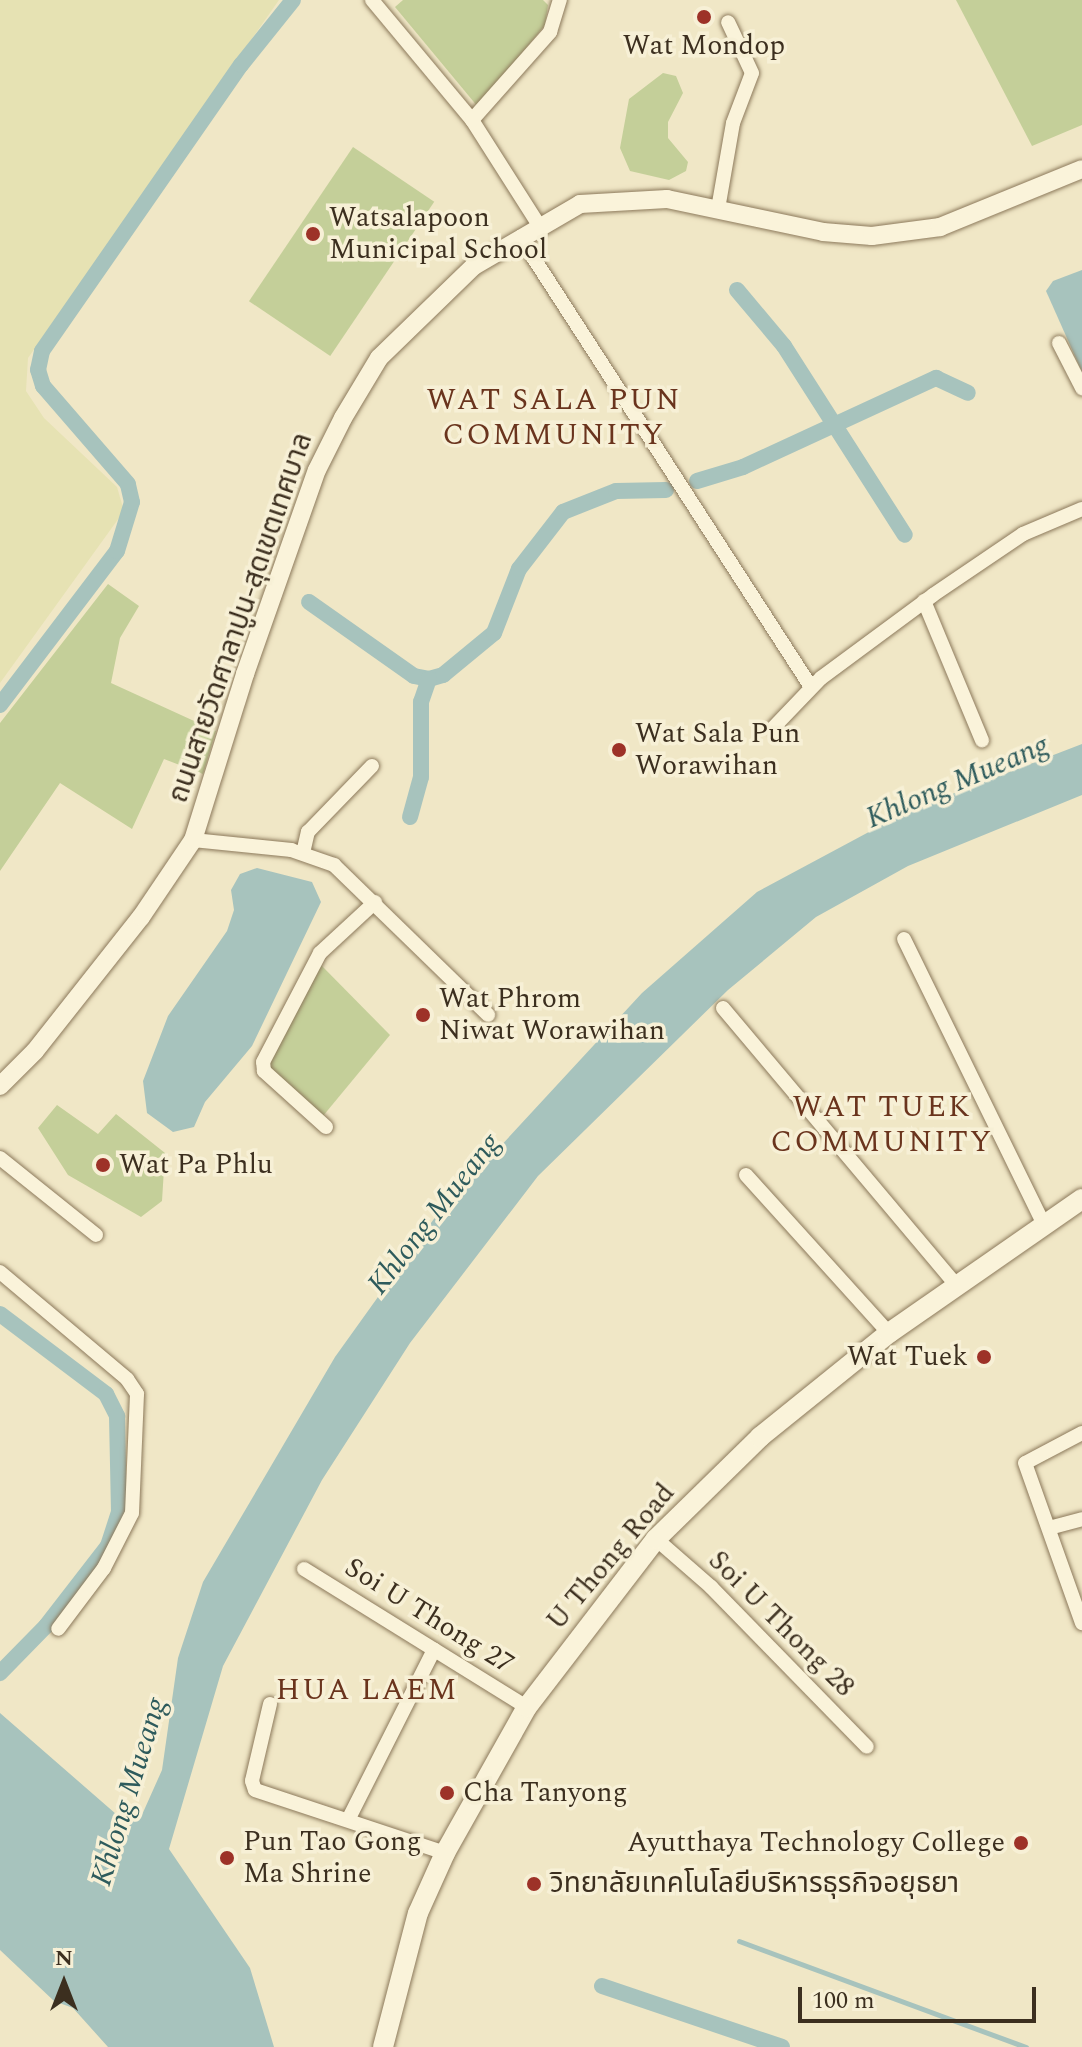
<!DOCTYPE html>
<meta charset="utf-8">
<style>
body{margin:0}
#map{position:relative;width:1082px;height:2047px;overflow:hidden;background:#f0e7c6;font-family:Spectral,"Noto Sans Thai",serif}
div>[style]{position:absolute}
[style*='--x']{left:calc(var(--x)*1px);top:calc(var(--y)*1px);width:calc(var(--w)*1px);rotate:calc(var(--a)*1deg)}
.farmland>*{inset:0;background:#e6e2b3}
.green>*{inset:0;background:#c4cf99;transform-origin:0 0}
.water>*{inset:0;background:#a7c3bd}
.stream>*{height:5px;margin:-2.5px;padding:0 2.5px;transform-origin:2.5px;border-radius:2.5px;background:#a7c3bd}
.canal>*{height:16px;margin:-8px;padding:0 8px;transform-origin:8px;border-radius:8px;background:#a7c3bd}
.roads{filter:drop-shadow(0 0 2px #8c795b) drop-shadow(0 0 2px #8c795b)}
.minor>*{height:14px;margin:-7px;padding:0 7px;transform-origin:7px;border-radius:7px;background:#faf3da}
.tertiary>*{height:18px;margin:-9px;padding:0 9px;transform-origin:9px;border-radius:9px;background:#faf3da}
.secondary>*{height:20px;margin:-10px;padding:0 10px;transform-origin:10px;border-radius:10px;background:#faf3da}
.dots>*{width:22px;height:22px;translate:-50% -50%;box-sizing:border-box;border:4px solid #f7f0d6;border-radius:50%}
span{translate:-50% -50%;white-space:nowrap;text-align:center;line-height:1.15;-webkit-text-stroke:7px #f7f0d6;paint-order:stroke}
.poi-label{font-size:28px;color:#3c2f1f}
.left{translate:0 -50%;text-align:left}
.right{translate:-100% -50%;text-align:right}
.street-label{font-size:28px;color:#3c2f1f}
.neighbourhood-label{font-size:30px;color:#6a341d;letter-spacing:2px}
.water-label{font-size:30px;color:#2e5b5c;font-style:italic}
.north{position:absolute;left:24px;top:1943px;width:80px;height:80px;-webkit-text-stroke:6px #f7f0d6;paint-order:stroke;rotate:0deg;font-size:22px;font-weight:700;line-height:32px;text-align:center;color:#3c2f1f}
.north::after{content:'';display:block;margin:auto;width:28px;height:36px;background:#3c2f1f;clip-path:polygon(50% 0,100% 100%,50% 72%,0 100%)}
.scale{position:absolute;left:798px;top:1987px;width:238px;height:36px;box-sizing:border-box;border:4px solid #3c2f1f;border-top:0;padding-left:10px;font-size:24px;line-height:28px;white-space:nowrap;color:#3c2f1f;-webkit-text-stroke:6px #f7f0d6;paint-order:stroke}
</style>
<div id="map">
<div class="farmland">
<div style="clip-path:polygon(0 0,279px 0,28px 358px,26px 391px,44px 418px,117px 487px,124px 511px,0 683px)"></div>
</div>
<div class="green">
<div style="clip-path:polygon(403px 0,543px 0,548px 5px,545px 25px,478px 107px,395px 7px)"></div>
<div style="clip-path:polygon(956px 0,1082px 0,1082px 125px,1032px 146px)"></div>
<div style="clip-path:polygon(663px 73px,676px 76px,683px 93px,668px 122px,668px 138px,688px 162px,686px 171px,669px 180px,630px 171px,620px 148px,629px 99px)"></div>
<div style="left:353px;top:147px;width:98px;height:186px;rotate:34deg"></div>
<div style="clip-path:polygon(108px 584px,139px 606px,120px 638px,111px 683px,216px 731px,203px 774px,164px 759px,132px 829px,60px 783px,0 871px,0 723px)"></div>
<div style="clip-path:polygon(320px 964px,390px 1035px,323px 1116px,270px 1070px,269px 1062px)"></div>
<div style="clip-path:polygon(57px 1105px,98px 1134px,116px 1114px,165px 1153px,162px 1201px,141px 1217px,68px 1175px,38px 1128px)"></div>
</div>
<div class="water">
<div style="clip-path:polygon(1082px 270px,1082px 372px,1046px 291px,1053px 281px)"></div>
<div style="clip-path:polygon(1082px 744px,1082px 795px,908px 866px,816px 917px,728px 990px,538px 1176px,410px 1343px,322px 1480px,223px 1666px,169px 1849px,250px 1968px,274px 2047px,108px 2047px,73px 2008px,54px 2001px,0 1950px,0 1713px,124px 1821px,141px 1817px,162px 1770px,178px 1658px,203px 1582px,335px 1357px,436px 1216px,642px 993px,757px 892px,908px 811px)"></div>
<div style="clip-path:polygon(257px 868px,312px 882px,321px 902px,252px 1046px,205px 1102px,194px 1127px,173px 1132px,147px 1113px,143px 1081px,168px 1016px,227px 931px,234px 910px,231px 890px,240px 874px)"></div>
</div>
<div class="stream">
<div style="--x:739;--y:1941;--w:306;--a:20.3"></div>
</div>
<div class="canal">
<div style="--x:737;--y:290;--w:73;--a:50"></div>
<div style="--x:784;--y:346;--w:224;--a:57.4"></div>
<div style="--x:697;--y:481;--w:48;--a:-16.9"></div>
<div style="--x:743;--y:467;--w:213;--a:-24.8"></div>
<div style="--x:936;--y:378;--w:35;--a:25"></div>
<div style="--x:309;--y:602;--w:128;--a:35.2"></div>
<div style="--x:414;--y:676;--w:15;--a:11"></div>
<div style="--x:429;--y:679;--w:15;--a:-16"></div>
<div style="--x:443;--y:675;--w:66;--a:-39.5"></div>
<div style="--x:494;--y:633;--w:69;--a:-68.7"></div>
<div style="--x:519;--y:569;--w:72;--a:-52.3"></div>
<div style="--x:563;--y:512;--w:57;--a:-21.6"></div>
<div style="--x:616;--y:491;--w:50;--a:-1.1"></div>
<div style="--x:0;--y:705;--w:193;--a:-52.8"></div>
<div style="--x:117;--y:551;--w:51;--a:-73"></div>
<div style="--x:132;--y:502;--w:18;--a:-103"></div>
<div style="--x:128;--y:484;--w:130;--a:-130.9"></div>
<div style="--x:43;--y:386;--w:17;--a:-107"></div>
<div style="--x:38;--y:370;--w:19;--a:-78"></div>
<div style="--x:42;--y:351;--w:348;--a:-55.2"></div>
<div style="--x:241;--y:65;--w:83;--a:-51.3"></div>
<div style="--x:410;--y:817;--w:41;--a:-74.6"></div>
<div style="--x:421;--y:777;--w:75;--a:-90"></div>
<div style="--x:421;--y:702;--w:24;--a:-71"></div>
<div style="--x:0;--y:1314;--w:133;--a:37"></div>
<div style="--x:106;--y:1394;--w:25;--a:63"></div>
<div style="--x:117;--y:1416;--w:96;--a:88.8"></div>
<div style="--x:119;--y:1512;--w:36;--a:108"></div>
<div style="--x:108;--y:1546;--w:101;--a:127.8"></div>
<div style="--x:46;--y:1626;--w:66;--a:134.4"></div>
<div style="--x:602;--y:1986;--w:190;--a:18.7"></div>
</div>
<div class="roads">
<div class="minor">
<div style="--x:372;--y:0;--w:156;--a:50.2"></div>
<div style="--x:472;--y:120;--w:125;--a:57.5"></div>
<div style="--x:472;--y:120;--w:118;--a:-48.4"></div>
<div style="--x:550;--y:32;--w:34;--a:-73"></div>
<div style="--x:718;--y:209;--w:87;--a:-80.1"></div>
<div style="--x:733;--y:123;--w:53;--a:-69.2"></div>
<div style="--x:752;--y:73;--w:56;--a:-115.2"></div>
<div style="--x:520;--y:237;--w:536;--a:57.11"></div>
<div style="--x:1059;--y:343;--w:51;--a:62.9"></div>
<div style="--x:924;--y:601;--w:151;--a:67.4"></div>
<div style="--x:774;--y:727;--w:68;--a:-46.2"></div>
<div style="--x:821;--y:678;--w:139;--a:-36.5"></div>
<div style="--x:933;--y:595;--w:109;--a:-34.1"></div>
<div style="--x:1023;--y:534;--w:64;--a:-23"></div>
<div style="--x:193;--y:840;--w:99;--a:5.8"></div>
<div style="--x:291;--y:850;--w:46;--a:19.2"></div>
<div style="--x:334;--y:865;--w:215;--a:44.2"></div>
<div style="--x:303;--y:853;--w:22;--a:-77"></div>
<div style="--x:308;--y:832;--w:92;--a:-45.9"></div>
<div style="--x:904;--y:939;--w:316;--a:63.9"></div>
<div style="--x:723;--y:1008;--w:362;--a:49.9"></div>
<div style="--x:326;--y:1127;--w:84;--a:-137.9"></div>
<div style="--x:264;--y:1071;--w:9;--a:-96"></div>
<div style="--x:263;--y:1062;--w:123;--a:-62.4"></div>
<div style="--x:320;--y:953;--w:75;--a:-42.8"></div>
<div style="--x:0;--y:1158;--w:123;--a:38.7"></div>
<div style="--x:746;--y:1175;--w:213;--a:47.9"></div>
<div style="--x:0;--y:1272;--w:166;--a:40.1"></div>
<div style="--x:127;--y:1379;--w:18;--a:56"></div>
<div style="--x:137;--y:1394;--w:119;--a:92.4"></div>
<div style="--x:132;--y:1513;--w:62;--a:117"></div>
<div style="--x:104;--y:1568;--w:76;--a:127"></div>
<div style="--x:1082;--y:1433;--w:64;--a:152.2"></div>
<div style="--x:1025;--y:1463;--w:170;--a:70.4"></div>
<div style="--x:1049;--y:1528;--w:34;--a:-15"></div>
<div style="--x:656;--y:1539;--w:73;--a:41.1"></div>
<div style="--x:711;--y:1587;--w:223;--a:45.7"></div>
<div style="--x:304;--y:1569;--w:262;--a:31.8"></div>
<div style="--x:270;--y:1704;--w:79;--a:103.2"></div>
<div style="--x:252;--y:1781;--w:9;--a:72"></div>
<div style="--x:255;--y:1790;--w:200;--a:18.3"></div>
<div style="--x:348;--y:1820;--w:191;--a:-63.2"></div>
</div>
<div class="tertiary">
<div style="--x:0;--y:1086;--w:49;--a:-45"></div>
<div style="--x:35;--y:1051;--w:171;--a:-51.7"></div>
<div style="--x:141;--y:917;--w:93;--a:-56"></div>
<div style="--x:193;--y:840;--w:174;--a:-72.6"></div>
<div style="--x:245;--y:674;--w:216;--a:-70.6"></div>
<div style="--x:317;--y:470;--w:58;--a:-63.4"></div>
<div style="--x:343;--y:418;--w:70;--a:-59"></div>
<div style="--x:379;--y:358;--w:132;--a:-44.1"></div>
<div style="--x:474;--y:266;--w:123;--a:-30.3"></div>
<div style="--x:580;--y:204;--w:87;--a:-3.3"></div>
<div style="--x:667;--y:199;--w:159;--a:11.9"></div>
<div style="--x:823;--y:232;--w:49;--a:4.7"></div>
<div style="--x:872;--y:236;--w:69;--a:-7.5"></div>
<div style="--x:940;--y:227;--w:153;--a:-22.2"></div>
</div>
<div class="secondary">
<div style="--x:383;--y:2047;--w:138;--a:-75.4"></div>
<div style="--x:418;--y:1913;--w:66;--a:-65.8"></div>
<div style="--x:445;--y:1853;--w:167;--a:-60.7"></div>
<div style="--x:527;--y:1707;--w:212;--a:-52.5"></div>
<div style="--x:656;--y:1539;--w:146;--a:-44.4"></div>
<div style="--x:760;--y:1437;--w:166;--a:-38.9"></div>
<div style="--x:889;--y:1333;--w:235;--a:-34.8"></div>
</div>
</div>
<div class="dots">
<div style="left:704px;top:17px;background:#9d3228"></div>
<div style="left:313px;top:234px;background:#9d3228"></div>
<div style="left:619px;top:750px;background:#9d3228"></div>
<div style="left:423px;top:1015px;background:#9d3228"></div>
<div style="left:103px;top:1165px;background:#9d3228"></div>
<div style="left:984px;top:1357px;background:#9d3228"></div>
<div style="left:447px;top:1793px;background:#9d3228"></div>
<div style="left:1021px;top:1843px;background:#9d3228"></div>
<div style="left:227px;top:1858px;background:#9d3228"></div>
<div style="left:534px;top:1884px;background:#9d3228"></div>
</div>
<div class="poi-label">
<span style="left:704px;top:46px">Wat Mondop</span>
<span class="left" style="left:329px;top:234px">Watsalapoon<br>Municipal School</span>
<span class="left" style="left:635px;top:750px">Wat Sala Pun<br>Worawihan</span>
<span class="left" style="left:439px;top:1015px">Wat Phrom<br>Niwat Worawihan</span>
<span class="left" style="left:119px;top:1165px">Wat Pa Phlu</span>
<span class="right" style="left:968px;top:1357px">Wat Tuek</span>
<span class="left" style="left:463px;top:1793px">Cha Tanyong</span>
<span class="left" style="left:243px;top:1858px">Pun Tao Gong<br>Ma Shrine</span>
<span class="right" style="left:1005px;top:1843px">Ayutthaya Technology College</span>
<span class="left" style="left:550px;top:1884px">วิทยาลัยเทคโนโลยีบริหารธุรกิจอยุธยา</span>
</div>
<div class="street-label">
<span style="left:241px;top:618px;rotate:-71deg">ถนนสายวัดศาลาปูน-สุดเขตเทศบาล</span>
<span style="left:611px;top:1557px;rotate:-50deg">U Thong Road</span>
<span style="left:429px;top:1616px;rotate:32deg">Soi U Thong 27</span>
<span style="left:781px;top:1624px;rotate:45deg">Soi U Thong 28</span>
</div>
<div class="neighbourhood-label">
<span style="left:554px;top:417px">WAT SALA PUN<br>COMMUNITY</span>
<span style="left:882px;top:1124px">WAT TUEK<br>COMMUNITY</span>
<span style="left:367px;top:1690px">HUA LAEM</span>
</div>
<div class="water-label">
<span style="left:957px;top:782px;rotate:-23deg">Khlong Mueang</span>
<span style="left:434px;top:1214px;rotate:-52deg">Khlong Mueang</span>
<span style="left:129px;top:1792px;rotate:-73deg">Khlong Mueang</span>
</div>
<div class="north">N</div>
<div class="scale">100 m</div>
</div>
